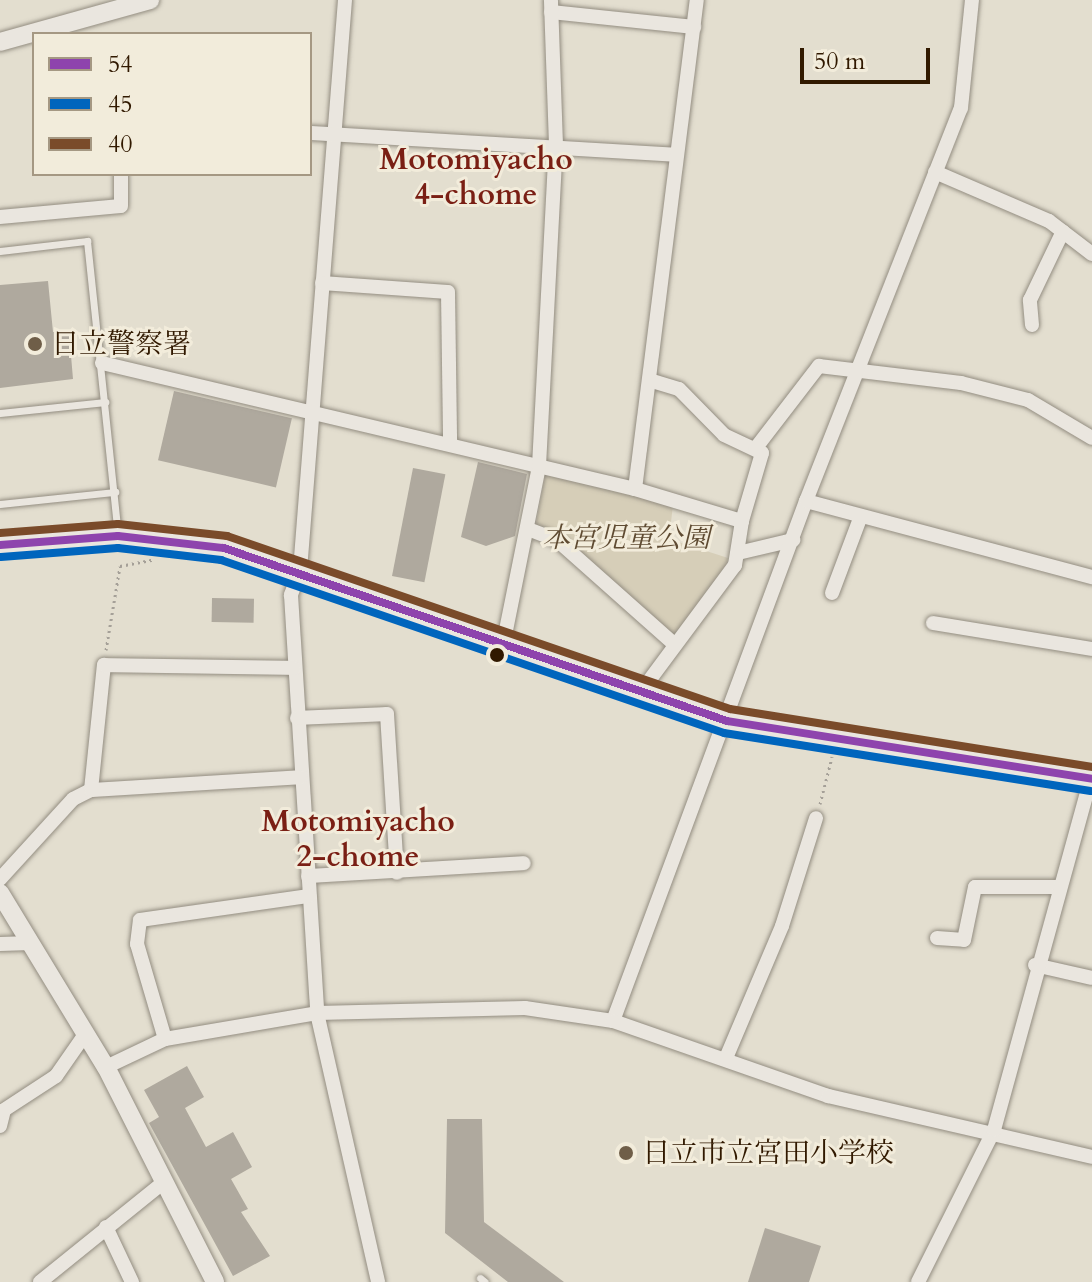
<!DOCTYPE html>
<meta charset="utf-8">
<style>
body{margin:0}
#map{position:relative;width:1092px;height:1282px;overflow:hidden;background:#e3decf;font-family:Cardo,"Noto Serif JP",serif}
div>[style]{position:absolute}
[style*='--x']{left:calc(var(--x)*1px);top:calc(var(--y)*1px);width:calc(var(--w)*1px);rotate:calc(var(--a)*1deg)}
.green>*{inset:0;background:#d6ceb8}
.building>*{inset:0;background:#afa99e;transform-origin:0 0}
.path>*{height:3px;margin-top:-1.5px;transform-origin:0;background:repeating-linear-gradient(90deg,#a5a098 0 2px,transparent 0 6px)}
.roads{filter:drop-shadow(0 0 2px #938d81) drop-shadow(0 0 2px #938d81)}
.service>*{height:7px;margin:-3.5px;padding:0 3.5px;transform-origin:3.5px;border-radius:3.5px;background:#eae6df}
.minor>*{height:14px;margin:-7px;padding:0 7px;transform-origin:7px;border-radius:7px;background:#eae6df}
.tertiary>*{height:18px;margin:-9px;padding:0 9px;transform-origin:9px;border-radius:9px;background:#eae6df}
.bus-1>*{height:8px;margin:-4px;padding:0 4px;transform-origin:4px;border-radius:4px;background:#8e44ad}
.bus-2>*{height:8px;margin:-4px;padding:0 4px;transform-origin:4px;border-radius:4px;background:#0065bd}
.bus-3>*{height:8px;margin:-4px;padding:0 4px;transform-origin:4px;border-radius:4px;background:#7a4b2a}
.dots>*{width:22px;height:22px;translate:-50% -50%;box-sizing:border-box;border:4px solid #f2ecdb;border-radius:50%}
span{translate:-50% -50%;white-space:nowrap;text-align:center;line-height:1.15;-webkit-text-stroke:6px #f2ecdb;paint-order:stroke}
.poi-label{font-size:28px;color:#311900}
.left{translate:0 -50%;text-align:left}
.park-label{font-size:28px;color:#5f4b32;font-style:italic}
.neighbourhood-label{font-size:30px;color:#7a1f14;font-weight:700}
.legend{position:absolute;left:32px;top:32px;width:280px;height:144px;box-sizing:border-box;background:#f2ecdb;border:2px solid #a59883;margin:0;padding:10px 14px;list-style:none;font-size:24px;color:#311900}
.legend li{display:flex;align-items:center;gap:16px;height:40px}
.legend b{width:40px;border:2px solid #a59883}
.scale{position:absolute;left:800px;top:48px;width:130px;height:36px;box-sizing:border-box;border:4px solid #311900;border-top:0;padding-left:10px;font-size:24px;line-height:28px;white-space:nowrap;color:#311900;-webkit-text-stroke:6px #f2ecdb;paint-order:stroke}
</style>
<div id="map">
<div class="green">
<div style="clip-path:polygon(545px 475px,673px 505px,669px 539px,728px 558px,724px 574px,675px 636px,536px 524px)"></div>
</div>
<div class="building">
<div style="clip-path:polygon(48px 281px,53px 332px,69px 332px,73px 379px,0 388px,0 285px)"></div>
<div style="left:174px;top:391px;width:121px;height:71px;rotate:13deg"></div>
<div style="clip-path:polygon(478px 462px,527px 474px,515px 536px,486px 546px,461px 537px)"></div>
<div style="left:413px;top:468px;width:33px;height:110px;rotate:11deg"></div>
<div style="left:212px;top:598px;width:42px;height:24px;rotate:1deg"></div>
<div style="clip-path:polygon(187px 1066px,204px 1097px,185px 1108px,206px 1147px,233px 1132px,252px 1167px,231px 1179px,248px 1209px,241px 1212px,270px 1256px,233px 1276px,149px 1123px,159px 1117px,144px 1090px)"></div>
<div style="clip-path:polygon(447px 1119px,482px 1119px,484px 1222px,564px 1282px,508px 1282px,445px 1233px)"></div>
<div style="clip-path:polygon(765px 1228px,821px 1246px,809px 1282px,748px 1282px)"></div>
</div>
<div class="path">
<div style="--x:106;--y:650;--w:85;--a:-80.5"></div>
<div style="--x:120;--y:566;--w:33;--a:-11"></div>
<div style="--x:820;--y:804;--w:49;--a:-75.7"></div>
</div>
<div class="roads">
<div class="service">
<div style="--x:0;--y:251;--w:88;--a:-6.6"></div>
<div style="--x:87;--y:241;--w:295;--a:84"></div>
<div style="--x:0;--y:413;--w:106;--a:-6"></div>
<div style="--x:0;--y:504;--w:116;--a:-6"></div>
<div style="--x:480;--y:1278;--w:6;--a:39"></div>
</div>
<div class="minor">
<div style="--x:345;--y:0;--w:572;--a:94.51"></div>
<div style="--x:300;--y:570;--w:27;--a:110"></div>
<div style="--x:291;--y:595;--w:419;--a:86.4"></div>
<div style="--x:317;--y:1013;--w:276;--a:77.2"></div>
<div style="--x:551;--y:12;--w:144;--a:6"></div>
<div style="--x:310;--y:133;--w:367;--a:3.4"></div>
<div style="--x:935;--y:172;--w:124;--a:23.3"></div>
<div style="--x:1049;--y:221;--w:54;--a:37.5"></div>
<div style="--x:0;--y:217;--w:121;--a:-5.2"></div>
<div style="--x:121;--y:206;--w:32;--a:-90"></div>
<div style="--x:322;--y:283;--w:126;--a:4.1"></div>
<div style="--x:448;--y:292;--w:152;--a:89.2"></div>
<div style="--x:1032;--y:325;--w:25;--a:-95"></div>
<div style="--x:1030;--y:300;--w:76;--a:-64.4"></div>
<div style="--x:102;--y:363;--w:548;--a:13.3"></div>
<div style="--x:635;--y:489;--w:112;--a:16.7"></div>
<div style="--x:742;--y:521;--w:45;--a:99"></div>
<div style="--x:735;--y:565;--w:159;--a:126.6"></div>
<div style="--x:649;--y:380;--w:31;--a:17"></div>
<div style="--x:679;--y:389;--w:64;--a:45.6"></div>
<div style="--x:724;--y:435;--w:42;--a:25.3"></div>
<div style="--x:762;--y:453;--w:71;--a:106.4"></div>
<div style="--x:755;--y:449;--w:105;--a:-52.4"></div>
<div style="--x:819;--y:366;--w:143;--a:6.8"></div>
<div style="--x:961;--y:383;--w:69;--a:14.2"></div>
<div style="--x:1028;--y:400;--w:74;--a:30.7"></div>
<div style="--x:635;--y:489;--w:493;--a:-82.8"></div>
<div style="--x:806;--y:501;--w:296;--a:14.9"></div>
<div style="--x:528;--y:529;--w:31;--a:21"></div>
<div style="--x:557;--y:540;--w:155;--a:41.6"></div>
<div style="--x:738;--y:553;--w:57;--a:-13.3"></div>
<div style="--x:832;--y:593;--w:82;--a:-69.4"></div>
<div style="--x:933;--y:623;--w:161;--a:9.3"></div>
<div style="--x:503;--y:645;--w:183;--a:-78.6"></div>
<div style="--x:539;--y:466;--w:321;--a:-87"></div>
<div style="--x:556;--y:145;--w:145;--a:-92"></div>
<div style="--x:297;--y:718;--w:90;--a:-2.5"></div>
<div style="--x:387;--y:714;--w:159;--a:86.4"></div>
<div style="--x:91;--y:790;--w:126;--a:-84.1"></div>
<div style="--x:104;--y:665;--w:190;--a:0.9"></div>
<div style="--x:308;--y:876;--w:216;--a:-3.4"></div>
<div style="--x:0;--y:879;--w:108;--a:-47.6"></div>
<div style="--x:73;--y:799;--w:20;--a:-27"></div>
<div style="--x:91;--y:790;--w:210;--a:-3.5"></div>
<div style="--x:937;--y:938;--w:27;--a:4"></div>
<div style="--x:964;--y:940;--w:54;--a:-78.3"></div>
<div style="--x:975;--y:887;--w:82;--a:0"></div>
<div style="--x:0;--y:944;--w:31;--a:-2"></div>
<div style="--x:1035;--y:965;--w:58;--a:12.8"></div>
<div style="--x:613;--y:1021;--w:555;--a:-69.64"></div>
<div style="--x:806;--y:501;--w:422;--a:-68.5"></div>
<div style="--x:961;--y:108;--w:109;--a:-84.2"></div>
<div style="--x:165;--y:1039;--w:99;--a:-106.4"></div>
<div style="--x:137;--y:944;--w:24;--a:-83"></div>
<div style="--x:140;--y:920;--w:171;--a:-8.1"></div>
<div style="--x:726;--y:1058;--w:143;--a:-67"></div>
<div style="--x:782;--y:926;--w:113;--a:-72.5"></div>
<div style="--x:106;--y:1067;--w:65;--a:-25.4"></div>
<div style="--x:165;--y:1039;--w:154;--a:-9.7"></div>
<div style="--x:317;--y:1013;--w:208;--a:-1.4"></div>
<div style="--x:525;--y:1008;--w:89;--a:8.4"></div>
<div style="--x:613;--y:1021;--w:228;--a:19.2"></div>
<div style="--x:828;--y:1096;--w:271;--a:13"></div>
<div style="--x:0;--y:1126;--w:16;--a:-76"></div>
<div style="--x:4;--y:1110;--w:62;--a:-33.2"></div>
<div style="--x:56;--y:1076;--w:52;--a:-55.1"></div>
<div style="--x:106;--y:1227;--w:61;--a:64.7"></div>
<div style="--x:40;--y:1282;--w:161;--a:-38.9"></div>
<div style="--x:918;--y:1282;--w:170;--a:-63.4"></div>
<div style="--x:994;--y:1130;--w:369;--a:-74.6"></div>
</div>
<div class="tertiary">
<div style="--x:0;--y:42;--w:156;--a:-15.6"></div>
<div style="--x:0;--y:545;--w:118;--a:-4.4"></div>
<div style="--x:118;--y:536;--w:107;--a:6.5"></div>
<div style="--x:224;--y:548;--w:532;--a:18.98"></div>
<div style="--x:727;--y:721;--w:370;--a:9"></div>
<div style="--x:0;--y:893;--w:204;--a:58.7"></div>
<div style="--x:106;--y:1067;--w:241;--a:63.1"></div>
</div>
</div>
<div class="bus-1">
<div style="--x:0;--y:545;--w:118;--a:-4.4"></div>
<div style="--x:118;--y:536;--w:107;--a:6.5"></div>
<div style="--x:224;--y:548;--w:532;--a:18.98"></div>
<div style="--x:727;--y:721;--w:370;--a:9"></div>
</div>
<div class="bus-2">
<div style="--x:1;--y:557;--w:117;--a:-4.4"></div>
<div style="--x:118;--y:548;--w:104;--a:6.6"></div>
<div style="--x:221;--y:560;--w:532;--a:18.98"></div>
<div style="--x:724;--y:733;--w:371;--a:9"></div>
</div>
<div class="bus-3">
<div style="--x:0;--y:533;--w:118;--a:-4.4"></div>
<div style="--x:118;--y:524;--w:110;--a:6.3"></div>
<div style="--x:227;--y:536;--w:532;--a:18.98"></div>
<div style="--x:730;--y:709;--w:367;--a:9.1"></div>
</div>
<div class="dots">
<div style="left:35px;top:344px;background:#6f5e48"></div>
<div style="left:497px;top:655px;background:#311900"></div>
<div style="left:626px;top:1153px;background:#6f5e48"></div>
</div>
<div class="poi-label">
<span class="left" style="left:51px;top:344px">日立警察署</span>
<span class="left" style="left:642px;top:1153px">日立市立宮田小学校</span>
</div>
<div class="park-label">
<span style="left:626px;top:538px">本宮児童公園</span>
</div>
<div class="neighbourhood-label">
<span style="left:476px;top:177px">Motomiyacho<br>4-chome</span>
<span style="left:358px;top:839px">Motomiyacho<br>2-chome</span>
</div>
<ul class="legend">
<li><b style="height:10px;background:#8e44ad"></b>54</li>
<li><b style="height:10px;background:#0065bd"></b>45</li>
<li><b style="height:10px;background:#7a4b2a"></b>40</li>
</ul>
<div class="scale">50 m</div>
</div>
